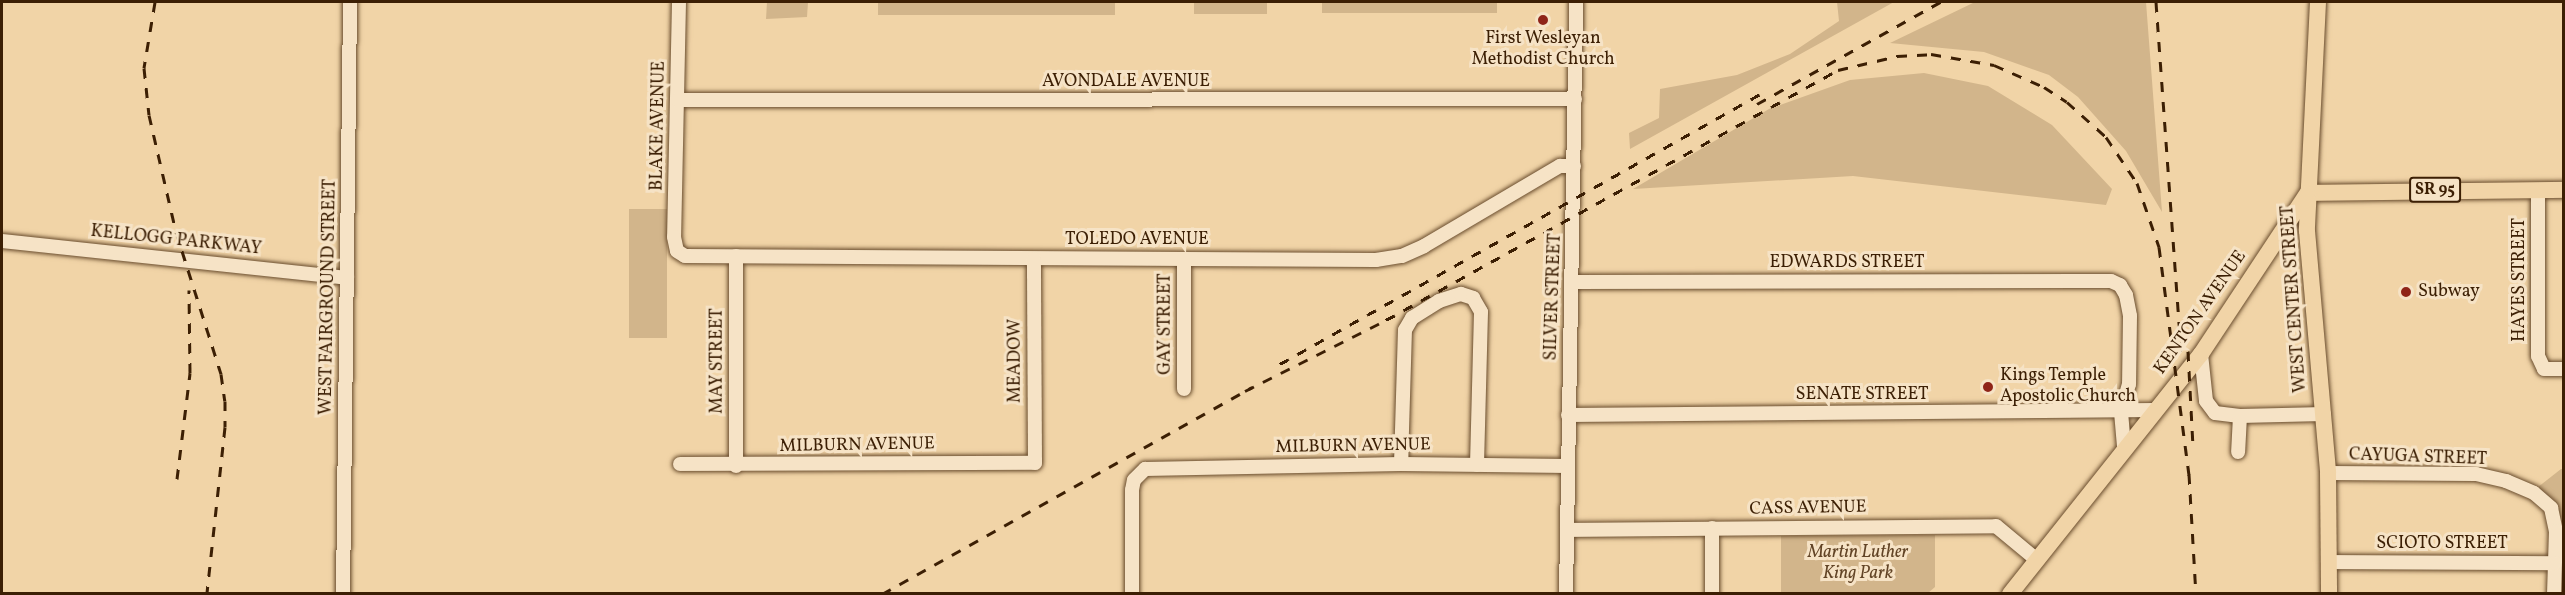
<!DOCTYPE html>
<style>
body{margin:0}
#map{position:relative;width:2565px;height:595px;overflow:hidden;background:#f1d4a7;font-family:Vollkorn,serif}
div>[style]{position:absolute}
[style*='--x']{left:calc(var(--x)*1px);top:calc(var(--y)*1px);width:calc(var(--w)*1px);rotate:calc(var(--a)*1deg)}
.green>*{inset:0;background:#d2b58b;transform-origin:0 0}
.roads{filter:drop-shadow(0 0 2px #694c2d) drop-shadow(0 0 2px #694c2d)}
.minor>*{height:14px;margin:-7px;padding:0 7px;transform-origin:7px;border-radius:7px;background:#f6e3c6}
.major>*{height:16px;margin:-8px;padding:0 8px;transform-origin:8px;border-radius:8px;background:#f1d4a7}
.rail>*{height:3px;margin-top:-1.5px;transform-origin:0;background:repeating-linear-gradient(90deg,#3c1f04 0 10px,transparent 0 20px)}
.dots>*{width:16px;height:16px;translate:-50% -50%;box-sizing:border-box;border:3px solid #f6e3c6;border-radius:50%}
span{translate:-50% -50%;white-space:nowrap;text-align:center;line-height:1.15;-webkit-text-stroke:6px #f6e3c6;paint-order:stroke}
.shield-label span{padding:2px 4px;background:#f6e3c6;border:2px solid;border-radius:4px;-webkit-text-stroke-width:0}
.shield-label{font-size:16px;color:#3c1f04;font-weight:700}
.poi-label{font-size:18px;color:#3c1f04}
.left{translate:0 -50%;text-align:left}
.street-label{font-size:18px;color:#3c1f04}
.park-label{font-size:18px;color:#624426;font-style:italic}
.frame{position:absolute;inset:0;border:3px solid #3c1f04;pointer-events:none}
</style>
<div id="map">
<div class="green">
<div style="clip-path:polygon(767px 2px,808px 2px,807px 17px,766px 19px)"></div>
<div style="left:878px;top:2px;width:237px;height:13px"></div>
<div style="left:1194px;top:2px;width:73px;height:12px"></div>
<div style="left:1322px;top:2px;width:175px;height:11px"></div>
<div style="clip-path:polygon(1837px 2px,1894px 2px,1630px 149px,1629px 133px,1659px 118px,1660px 89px,1737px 75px,1790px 54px,1839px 21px)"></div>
<div style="clip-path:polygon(1975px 2px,2146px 2px,2162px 212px,2126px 151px,2078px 97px,2049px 75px,1984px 52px,1890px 43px)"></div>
<div style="clip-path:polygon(1924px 73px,1988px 86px,2052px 125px,2112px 189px,2106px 205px,1853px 176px,1633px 189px,1769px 109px,1850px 80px)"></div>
<div style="left:629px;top:209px;width:38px;height:129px"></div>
<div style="clip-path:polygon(2561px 469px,2563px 469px,2563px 549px,2561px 528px,2538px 487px)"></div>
<div style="clip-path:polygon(1935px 535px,1935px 587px,1928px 593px,1781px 593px,1781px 536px)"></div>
</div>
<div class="roads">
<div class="minor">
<div style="--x:679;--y:2;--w:235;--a:91.2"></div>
<div style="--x:674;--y:237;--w:14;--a:78"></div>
<div style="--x:677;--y:251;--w:9;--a:32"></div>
<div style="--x:685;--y:256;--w:691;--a:0.33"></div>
<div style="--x:1376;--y:260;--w:26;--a:-9"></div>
<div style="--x:1402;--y:256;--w:24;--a:-24"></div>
<div style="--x:1424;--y:246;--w:158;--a:-30.5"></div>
<div style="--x:1560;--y:166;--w:14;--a:0"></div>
<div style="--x:678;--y:100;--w:897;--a:-0.06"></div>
<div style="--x:2538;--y:190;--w:166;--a:90"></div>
<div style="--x:2538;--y:356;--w:14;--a:65"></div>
<div style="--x:2544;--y:369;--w:20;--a:0"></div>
<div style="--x:2;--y:241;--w:347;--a:6.1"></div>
<div style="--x:1573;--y:282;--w:538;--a:-0.11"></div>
<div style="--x:2111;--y:281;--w:10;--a:24"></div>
<div style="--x:2120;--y:285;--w:12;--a:59"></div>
<div style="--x:2126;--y:295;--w:21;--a:79"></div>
<div style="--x:2130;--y:316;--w:68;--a:90.8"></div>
<div style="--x:2129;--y:384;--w:29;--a:106"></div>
<div style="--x:2121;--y:412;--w:35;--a:85"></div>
<div style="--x:2201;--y:354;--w:47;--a:83.9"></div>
<div style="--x:2206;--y:401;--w:15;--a:53"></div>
<div style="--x:2215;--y:413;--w:25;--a:7"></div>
<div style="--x:2240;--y:416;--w:36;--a:93"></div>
<div style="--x:1184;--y:389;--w:130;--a:-90"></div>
<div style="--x:1568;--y:415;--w:587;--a:-0.49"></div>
<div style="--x:2240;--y:416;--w:84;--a:-1.4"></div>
<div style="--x:680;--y:464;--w:355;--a:-0.2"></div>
<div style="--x:1035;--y:463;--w:204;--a:-90.3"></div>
<div style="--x:1401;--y:464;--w:134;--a:-88.3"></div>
<div style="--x:1405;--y:330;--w:14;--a:-60"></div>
<div style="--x:1412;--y:318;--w:32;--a:-32"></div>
<div style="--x:1439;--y:301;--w:23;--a:-18"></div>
<div style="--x:1461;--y:294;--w:13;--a:18"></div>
<div style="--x:1473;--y:298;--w:16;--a:60"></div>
<div style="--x:1481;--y:312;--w:153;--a:91.5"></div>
<div style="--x:736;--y:466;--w:210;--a:-90"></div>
<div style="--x:2328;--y:473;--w:148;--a:0.4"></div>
<div style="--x:2476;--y:474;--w:31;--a:13"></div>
<div style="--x:2506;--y:481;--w:30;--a:23"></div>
<div style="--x:2534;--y:493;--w:23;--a:41"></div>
<div style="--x:2551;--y:508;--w:24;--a:78"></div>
<div style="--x:2556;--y:531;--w:63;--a:91.8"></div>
<div style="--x:1567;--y:530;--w:429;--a:-0.5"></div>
<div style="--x:1996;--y:526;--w:53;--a:39.7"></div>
<div style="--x:2329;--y:562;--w:225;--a:0.3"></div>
<div style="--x:343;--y:594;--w:592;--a:-89.32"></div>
<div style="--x:1132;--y:594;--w:104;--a:-90"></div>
<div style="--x:1132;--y:490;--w:10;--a:-79"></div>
<div style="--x:1134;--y:480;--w:16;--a:-45"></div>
<div style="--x:1145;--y:469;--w:256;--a:-1.1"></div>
<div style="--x:1401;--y:464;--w:167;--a:0.7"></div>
<div style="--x:1566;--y:594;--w:592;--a:-89.03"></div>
<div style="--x:1712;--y:594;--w:66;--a:-90"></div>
</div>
<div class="major">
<div style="--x:2318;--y:2;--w:229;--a:92.8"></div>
<div style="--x:2307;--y:231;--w:243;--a:85"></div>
<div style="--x:2328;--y:473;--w:121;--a:89.5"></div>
<div style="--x:2308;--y:193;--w:256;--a:-0.7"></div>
<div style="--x:2010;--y:594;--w:307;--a:-51.5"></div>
<div style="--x:2201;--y:354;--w:192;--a:-56.5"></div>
</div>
</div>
<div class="rail">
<div style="--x:155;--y:2;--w:67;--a:99.5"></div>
<div style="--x:144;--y:68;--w:47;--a:83.9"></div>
<div style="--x:149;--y:115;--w:120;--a:77"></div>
<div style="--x:176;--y:232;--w:149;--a:72.4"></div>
<div style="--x:221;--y:374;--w:27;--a:82"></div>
<div style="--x:225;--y:401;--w:26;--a:90"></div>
<div style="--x:225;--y:427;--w:168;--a:96.2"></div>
<div style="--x:2156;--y:2;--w:360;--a:85.9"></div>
<div style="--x:1757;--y:104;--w:210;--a:-29.1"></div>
<div style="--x:2188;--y:351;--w:96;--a:87"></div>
<div style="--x:1280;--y:364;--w:555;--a:-29.34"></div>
<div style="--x:1245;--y:391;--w:158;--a:-26.7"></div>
<div style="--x:1386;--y:320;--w:517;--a:-28.95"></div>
<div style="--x:1838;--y:70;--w:61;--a:-13.3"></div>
<div style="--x:1897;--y:56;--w:34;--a:-3"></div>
<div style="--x:1931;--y:54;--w:64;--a:9.9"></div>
<div style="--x:1994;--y:65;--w:55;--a:23.7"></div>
<div style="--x:2044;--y:87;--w:27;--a:33"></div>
<div style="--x:2067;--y:102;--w:52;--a:41.9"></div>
<div style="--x:2106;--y:137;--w:55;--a:56"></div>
<div style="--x:2137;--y:183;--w:68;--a:71"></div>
<div style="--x:2159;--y:247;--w:236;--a:82.5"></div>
<div style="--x:2189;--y:474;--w:120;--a:86.7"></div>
<div style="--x:177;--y:479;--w:107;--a:-83"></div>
<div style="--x:190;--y:373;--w:83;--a:-90.7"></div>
<div style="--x:882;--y:594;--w:424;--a:-29.2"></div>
</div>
<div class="dots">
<div style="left:1543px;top:20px;background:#8f2418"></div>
<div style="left:2406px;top:292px;background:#8f2418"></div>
<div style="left:1988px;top:387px;background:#8f2418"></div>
</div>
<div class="shield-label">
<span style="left:2435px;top:190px">SR 95</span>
</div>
<div class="poi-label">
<span style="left:1543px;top:50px">First Wesleyan<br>Methodist Church</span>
<span class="left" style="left:2418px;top:292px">Subway</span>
<span class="left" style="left:2000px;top:387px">Kings Temple<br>Apostolic Church</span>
</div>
<div class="street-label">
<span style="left:1126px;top:82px">AVONDALE AVENUE</span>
<span style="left:659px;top:126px;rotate:-89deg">BLAKE AVENUE</span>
<span style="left:1137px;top:240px">TOLEDO AVENUE</span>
<span style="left:176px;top:241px;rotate:6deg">KELLOGG PARKWAY</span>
<span style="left:1847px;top:263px">EDWARDS STREET</span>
<span style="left:2520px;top:280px;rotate:-90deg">HAYES STREET</span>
<span style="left:329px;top:297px;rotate:-89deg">WEST FAIRGROUND STREET</span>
<span style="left:1554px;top:297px;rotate:-88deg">SILVER STREET</span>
<span style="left:2295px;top:299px;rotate:-94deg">WEST CENTER STREET</span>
<span style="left:2201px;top:313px;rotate:-55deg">KENTON AVENUE</span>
<span style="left:1166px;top:324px;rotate:-90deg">GAY STREET</span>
<span style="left:718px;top:361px;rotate:-90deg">MAY STREET</span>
<span style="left:1016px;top:361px;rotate:-90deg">MEADOW</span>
<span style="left:1862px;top:395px">SENATE STREET</span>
<span style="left:857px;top:446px;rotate:-1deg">MILBURN AVENUE</span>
<span style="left:1353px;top:447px;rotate:-1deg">MILBURN AVENUE</span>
<span style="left:2418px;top:458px;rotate:2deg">CAYUGA STREET</span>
<span style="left:1808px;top:509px;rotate:-1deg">CASS AVENUE</span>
<span style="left:2442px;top:544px">SCIOTO STREET</span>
</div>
<div class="park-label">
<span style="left:1858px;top:564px">Martin Luther<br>King Park</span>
</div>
<div class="frame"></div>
</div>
